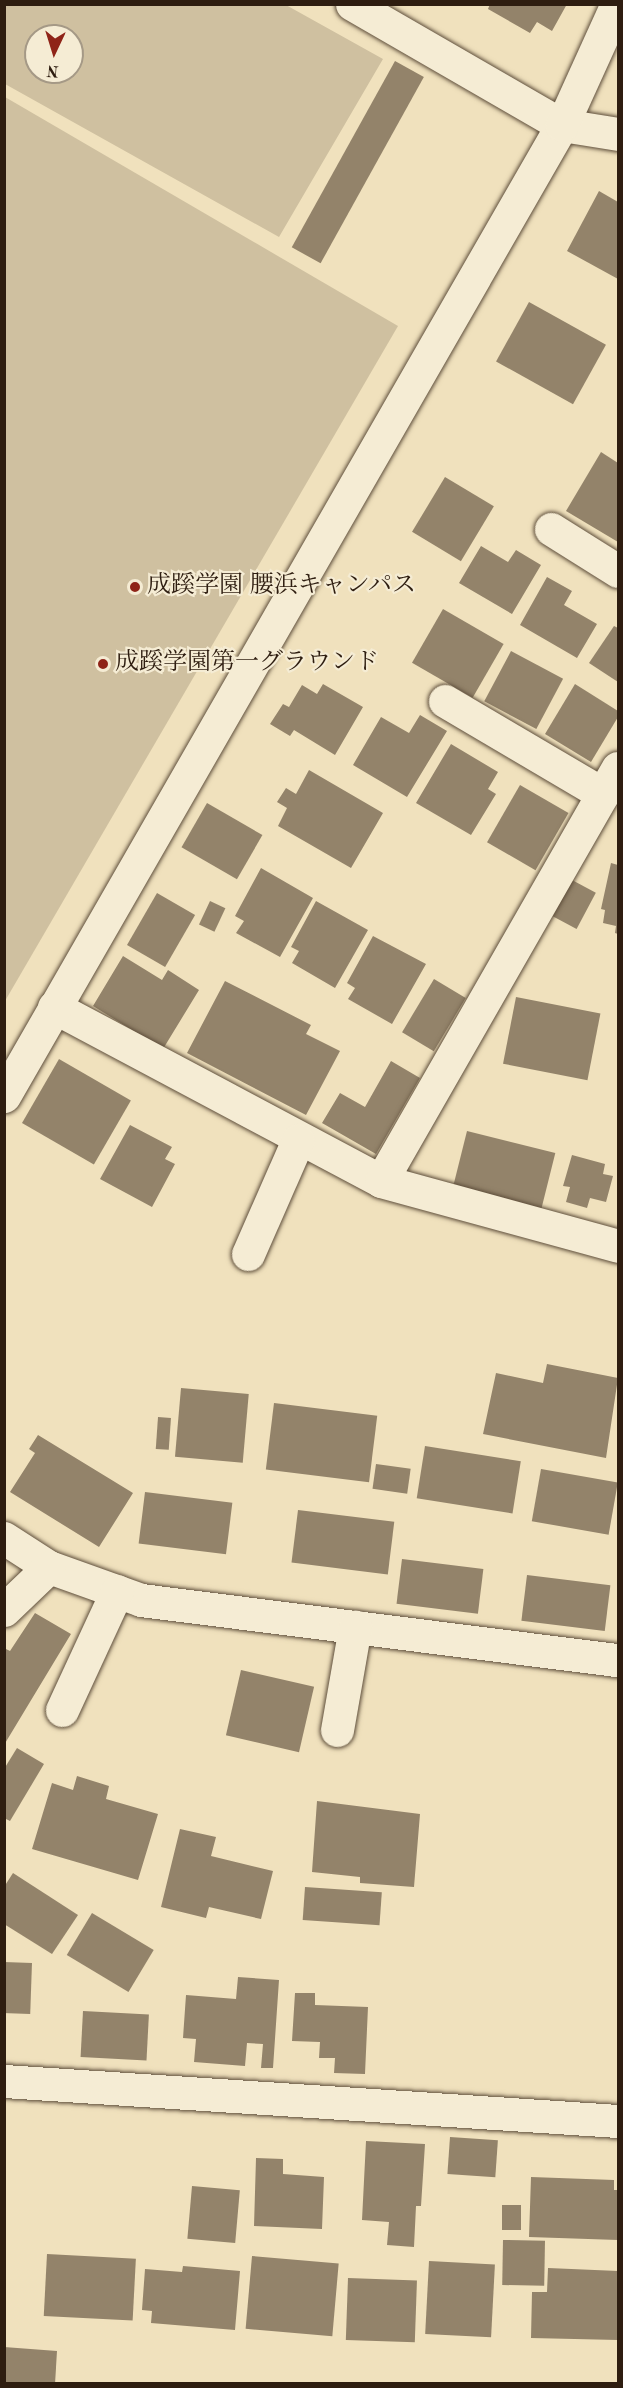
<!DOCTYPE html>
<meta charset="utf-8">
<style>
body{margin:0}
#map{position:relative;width:623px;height:2388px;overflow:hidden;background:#f0e1bd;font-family:"Old Standard TT","Noto Serif JP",serif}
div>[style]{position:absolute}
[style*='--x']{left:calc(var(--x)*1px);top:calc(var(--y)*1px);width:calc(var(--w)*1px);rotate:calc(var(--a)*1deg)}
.green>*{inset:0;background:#cfc0a0}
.building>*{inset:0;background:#93836a;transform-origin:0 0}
.roads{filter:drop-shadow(0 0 2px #5e4e3b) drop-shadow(0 0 2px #5e4e3b)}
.street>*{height:33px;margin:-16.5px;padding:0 16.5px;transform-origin:16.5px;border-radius:16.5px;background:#f5ecd4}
.dots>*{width:16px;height:16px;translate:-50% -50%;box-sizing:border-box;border:3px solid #f5ecd4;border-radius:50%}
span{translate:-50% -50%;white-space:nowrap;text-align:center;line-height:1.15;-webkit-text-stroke:4.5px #f5ecd4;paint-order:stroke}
.poi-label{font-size:24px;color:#2e1d10}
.left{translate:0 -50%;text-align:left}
.frame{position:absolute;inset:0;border:6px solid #2e1d10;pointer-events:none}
.north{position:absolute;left:24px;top:24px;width:60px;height:60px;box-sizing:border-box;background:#f5ecd4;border:2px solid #a59986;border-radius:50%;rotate:184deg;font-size:16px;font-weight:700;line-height:24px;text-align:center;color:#2e1d10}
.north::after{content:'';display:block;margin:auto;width:21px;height:27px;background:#8f2418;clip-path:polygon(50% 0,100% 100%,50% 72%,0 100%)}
</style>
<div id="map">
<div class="green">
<div style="clip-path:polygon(evenodd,5px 4px,286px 5px,383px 59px,279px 237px,5px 84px,5px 4px,36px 36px,72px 36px,72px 72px,36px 72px,36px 36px)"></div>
<div style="clip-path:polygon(5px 97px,398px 326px,5px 1001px)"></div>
</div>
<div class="building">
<div style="clip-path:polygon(490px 4px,567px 4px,552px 31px,537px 22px,530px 33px,488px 9px)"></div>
<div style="left:395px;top:61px;width:33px;height:213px;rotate:29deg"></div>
<div style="clip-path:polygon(599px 191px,618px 202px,618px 279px,567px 251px)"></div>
<div style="left:529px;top:302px;width:88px;height:68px;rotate:29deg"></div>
<div style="clip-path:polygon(601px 452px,618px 463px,618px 542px,566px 511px)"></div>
<div style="left:445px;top:477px;width:57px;height:64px;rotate:31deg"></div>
<div style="clip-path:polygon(481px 546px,508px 562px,516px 550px,541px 565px,512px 614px,459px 583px)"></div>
<div style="clip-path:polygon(547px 577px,572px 591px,564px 605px,597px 624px,577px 658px,520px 625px)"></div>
<div style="left:443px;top:609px;width:70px;height:62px;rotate:30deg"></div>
<div style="clip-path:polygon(614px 626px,618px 628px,618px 682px,589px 663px)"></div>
<div style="left:511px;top:651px;width:59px;height:57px;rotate:28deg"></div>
<div style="clip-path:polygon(323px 684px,363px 707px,335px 755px,294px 730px,290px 736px,270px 724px,283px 704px,289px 707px,302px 685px,317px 694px)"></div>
<div style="clip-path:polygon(575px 684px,618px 711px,618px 717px,591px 762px,545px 734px)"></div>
<div style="clip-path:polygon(420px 715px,447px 731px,407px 797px,353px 765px,381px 717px,409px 733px)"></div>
<div style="clip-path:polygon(451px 744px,498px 772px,488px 789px,496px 794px,471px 835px,416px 803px)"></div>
<div style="clip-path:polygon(309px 770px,383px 813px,351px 868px,278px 826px,287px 808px,277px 802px,286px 788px,296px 794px)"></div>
<div style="left:520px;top:785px;width:56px;height:66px;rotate:30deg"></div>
<div style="left:207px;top:803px;width:64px;height:51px;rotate:30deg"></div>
<div style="clip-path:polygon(611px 863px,618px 865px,618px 934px,615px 933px,616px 926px,603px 923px,605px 910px,601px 909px)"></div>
<div style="clip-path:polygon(261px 868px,313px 898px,280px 957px,236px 933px,244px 921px,235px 916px)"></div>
<div style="left:572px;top:880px;width:27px;height:41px;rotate:28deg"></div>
<div style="left:157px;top:893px;width:44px;height:60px;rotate:30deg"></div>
<div style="left:210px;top:901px;width:17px;height:26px;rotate:25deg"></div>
<div style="clip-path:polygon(316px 901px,368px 930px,335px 988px,292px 963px,299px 951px,291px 947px)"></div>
<div style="clip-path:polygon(373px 936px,426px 964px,392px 1024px,348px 999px,355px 988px,347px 983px)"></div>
<div style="clip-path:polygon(123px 956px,162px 980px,168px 970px,199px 990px,163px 1049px,93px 1006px)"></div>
<div style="left:434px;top:979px;width:37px;height:62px;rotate:31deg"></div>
<div style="clip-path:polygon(225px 981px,311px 1025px,306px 1034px,340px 1051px,306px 1115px,187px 1053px)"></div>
<div style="left:516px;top:997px;width:86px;height:68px;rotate:11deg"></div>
<div style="left:59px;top:1059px;width:83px;height:74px;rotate:30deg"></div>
<div style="clip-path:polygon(391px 1061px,420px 1078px,376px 1154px,322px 1123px,340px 1093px,365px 1107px)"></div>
<div style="clip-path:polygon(130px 1125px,172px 1147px,165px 1159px,175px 1164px,152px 1207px,100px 1179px)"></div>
<div style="left:467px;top:1131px;width:91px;height:58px;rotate:14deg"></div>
<div style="clip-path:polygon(572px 1155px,605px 1164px,603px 1174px,613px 1176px,606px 1202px,590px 1198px,587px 1208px,566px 1202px,570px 1187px,563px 1186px)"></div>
<div style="clip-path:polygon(547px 1364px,618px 1378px,606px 1458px,483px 1434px,496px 1373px,543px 1383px)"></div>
<div style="left:181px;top:1388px;width:68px;height:69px;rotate:5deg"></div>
<div style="left:274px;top:1403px;width:104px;height:67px;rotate:7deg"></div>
<div style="left:158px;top:1417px;width:13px;height:32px;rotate:4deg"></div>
<div style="clip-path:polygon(38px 1435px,133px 1493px,99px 1547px,10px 1492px,35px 1453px,29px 1449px)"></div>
<div style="left:425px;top:1446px;width:97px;height:53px;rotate:9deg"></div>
<div style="left:376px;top:1464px;width:35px;height:25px;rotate:8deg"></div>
<div style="left:541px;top:1469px;width:78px;height:53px;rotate:10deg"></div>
<div style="left:145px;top:1492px;width:88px;height:52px;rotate:7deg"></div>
<div style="left:298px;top:1510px;width:97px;height:53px;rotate:7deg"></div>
<div style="left:402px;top:1559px;width:82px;height:45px;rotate:7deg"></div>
<div style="left:527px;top:1575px;width:84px;height:46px;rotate:7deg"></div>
<div style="clip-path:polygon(35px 1613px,71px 1634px,4px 1745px,4px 1648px,10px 1651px)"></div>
<div style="left:241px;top:1670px;width:75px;height:67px;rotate:13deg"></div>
<div style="clip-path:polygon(17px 1748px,44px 1764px,10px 1821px,4px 1818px,4px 1769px)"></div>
<div style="clip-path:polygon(77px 1776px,109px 1786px,106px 1799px,158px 1814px,138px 1880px,32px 1849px,52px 1783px,73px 1790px)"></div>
<div style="clip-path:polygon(317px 1801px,420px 1814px,414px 1887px,360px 1883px,360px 1877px,312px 1872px)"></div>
<div style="clip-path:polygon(180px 1829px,216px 1837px,211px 1856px,273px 1871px,261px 1919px,209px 1907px,206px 1918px,161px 1907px)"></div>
<div style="clip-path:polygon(13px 1873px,78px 1915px,52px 1954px,4px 1924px,4px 1887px)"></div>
<div style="left:305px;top:1887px;width:77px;height:33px;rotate:4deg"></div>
<div style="left:92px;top:1913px;width:72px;height:49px;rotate:31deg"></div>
<div style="left:4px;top:1962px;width:28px;height:51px;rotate:2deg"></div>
<div style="clip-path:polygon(238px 1977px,279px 1980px,273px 2068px,261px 2068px,263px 2044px,247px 2043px,245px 2066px,194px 2062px,196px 2039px,183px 2038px,186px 1995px,236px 1999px)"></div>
<div style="clip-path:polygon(295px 1993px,315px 1993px,315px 2005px,368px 2007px,365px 2074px,334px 2073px,335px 2058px,319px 2058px,320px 2042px,292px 2041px)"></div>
<div style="left:83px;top:2011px;width:66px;height:46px;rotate:3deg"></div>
<div style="left:450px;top:2137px;width:48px;height:37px;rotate:4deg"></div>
<div style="clip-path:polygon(366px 2141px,425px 2144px,421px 2206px,416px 2206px,414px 2247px,387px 2245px,389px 2222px,362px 2220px)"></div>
<div style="clip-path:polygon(256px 2158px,283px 2159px,283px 2174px,324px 2177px,322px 2229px,254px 2226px)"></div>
<div style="clip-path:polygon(531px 2177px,614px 2180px,614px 2190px,618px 2190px,618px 2240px,529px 2237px)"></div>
<div style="left:192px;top:2186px;width:48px;height:53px;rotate:5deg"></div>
<div style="left:502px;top:2205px;width:19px;height:25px"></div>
<div style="left:503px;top:2240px;width:42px;height:45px;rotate:1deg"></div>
<div style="left:47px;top:2254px;width:89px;height:62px;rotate:3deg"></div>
<div style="left:252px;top:2256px;width:87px;height:73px;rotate:5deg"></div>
<div style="left:429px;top:2261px;width:66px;height:73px;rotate:3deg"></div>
<div style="clip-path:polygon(183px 2266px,240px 2271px,235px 2330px,151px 2323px,152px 2311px,142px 2310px,145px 2269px,182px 2272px)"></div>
<div style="clip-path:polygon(548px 2268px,618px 2271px,618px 2340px,531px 2338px,532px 2292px,547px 2292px)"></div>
<div style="left:348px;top:2278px;width:69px;height:62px;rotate:2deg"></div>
<div style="clip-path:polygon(4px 2347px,57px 2351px,55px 2384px,4px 2384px)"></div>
</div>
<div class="roads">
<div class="street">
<div style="--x:352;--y:4;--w:242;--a:30"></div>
<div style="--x:562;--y:125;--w:57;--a:9.1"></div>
<div style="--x:551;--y:529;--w:79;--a:32.1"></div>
<div style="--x:445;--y:701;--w:183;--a:30.5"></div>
<div style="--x:54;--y:1007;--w:370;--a:28"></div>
<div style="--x:381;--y:1181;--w:246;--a:15.3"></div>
<div style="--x:4;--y:1096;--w:1120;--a:-60.12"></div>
<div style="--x:562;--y:125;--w:133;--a:-65.6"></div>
<div style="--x:381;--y:1181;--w:476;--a:-60.2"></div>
<div style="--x:248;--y:1254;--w:124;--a:-66.3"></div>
<div style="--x:4;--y:1538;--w:54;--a:32.8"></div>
<div style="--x:49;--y:1567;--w:98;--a:19.7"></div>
<div style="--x:141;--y:1600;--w:481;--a:7.2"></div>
<div style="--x:4;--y:1610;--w:62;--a:-43.7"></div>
<div style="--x:62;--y:1710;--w:131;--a:-65.2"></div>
<div style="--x:337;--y:1730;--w:105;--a:-80.1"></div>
<div style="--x:4;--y:2081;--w:615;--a:3.73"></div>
</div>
</div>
<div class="dots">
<div style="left:135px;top:587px;background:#8f2418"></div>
<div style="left:103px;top:664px;background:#8f2418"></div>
</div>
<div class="poi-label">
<span class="left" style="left:147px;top:587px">成蹊学園 腰浜キャンパス</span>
<span class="left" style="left:115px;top:664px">成蹊学園第一グラウンド</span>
</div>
<div class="frame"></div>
<div class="north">N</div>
</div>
